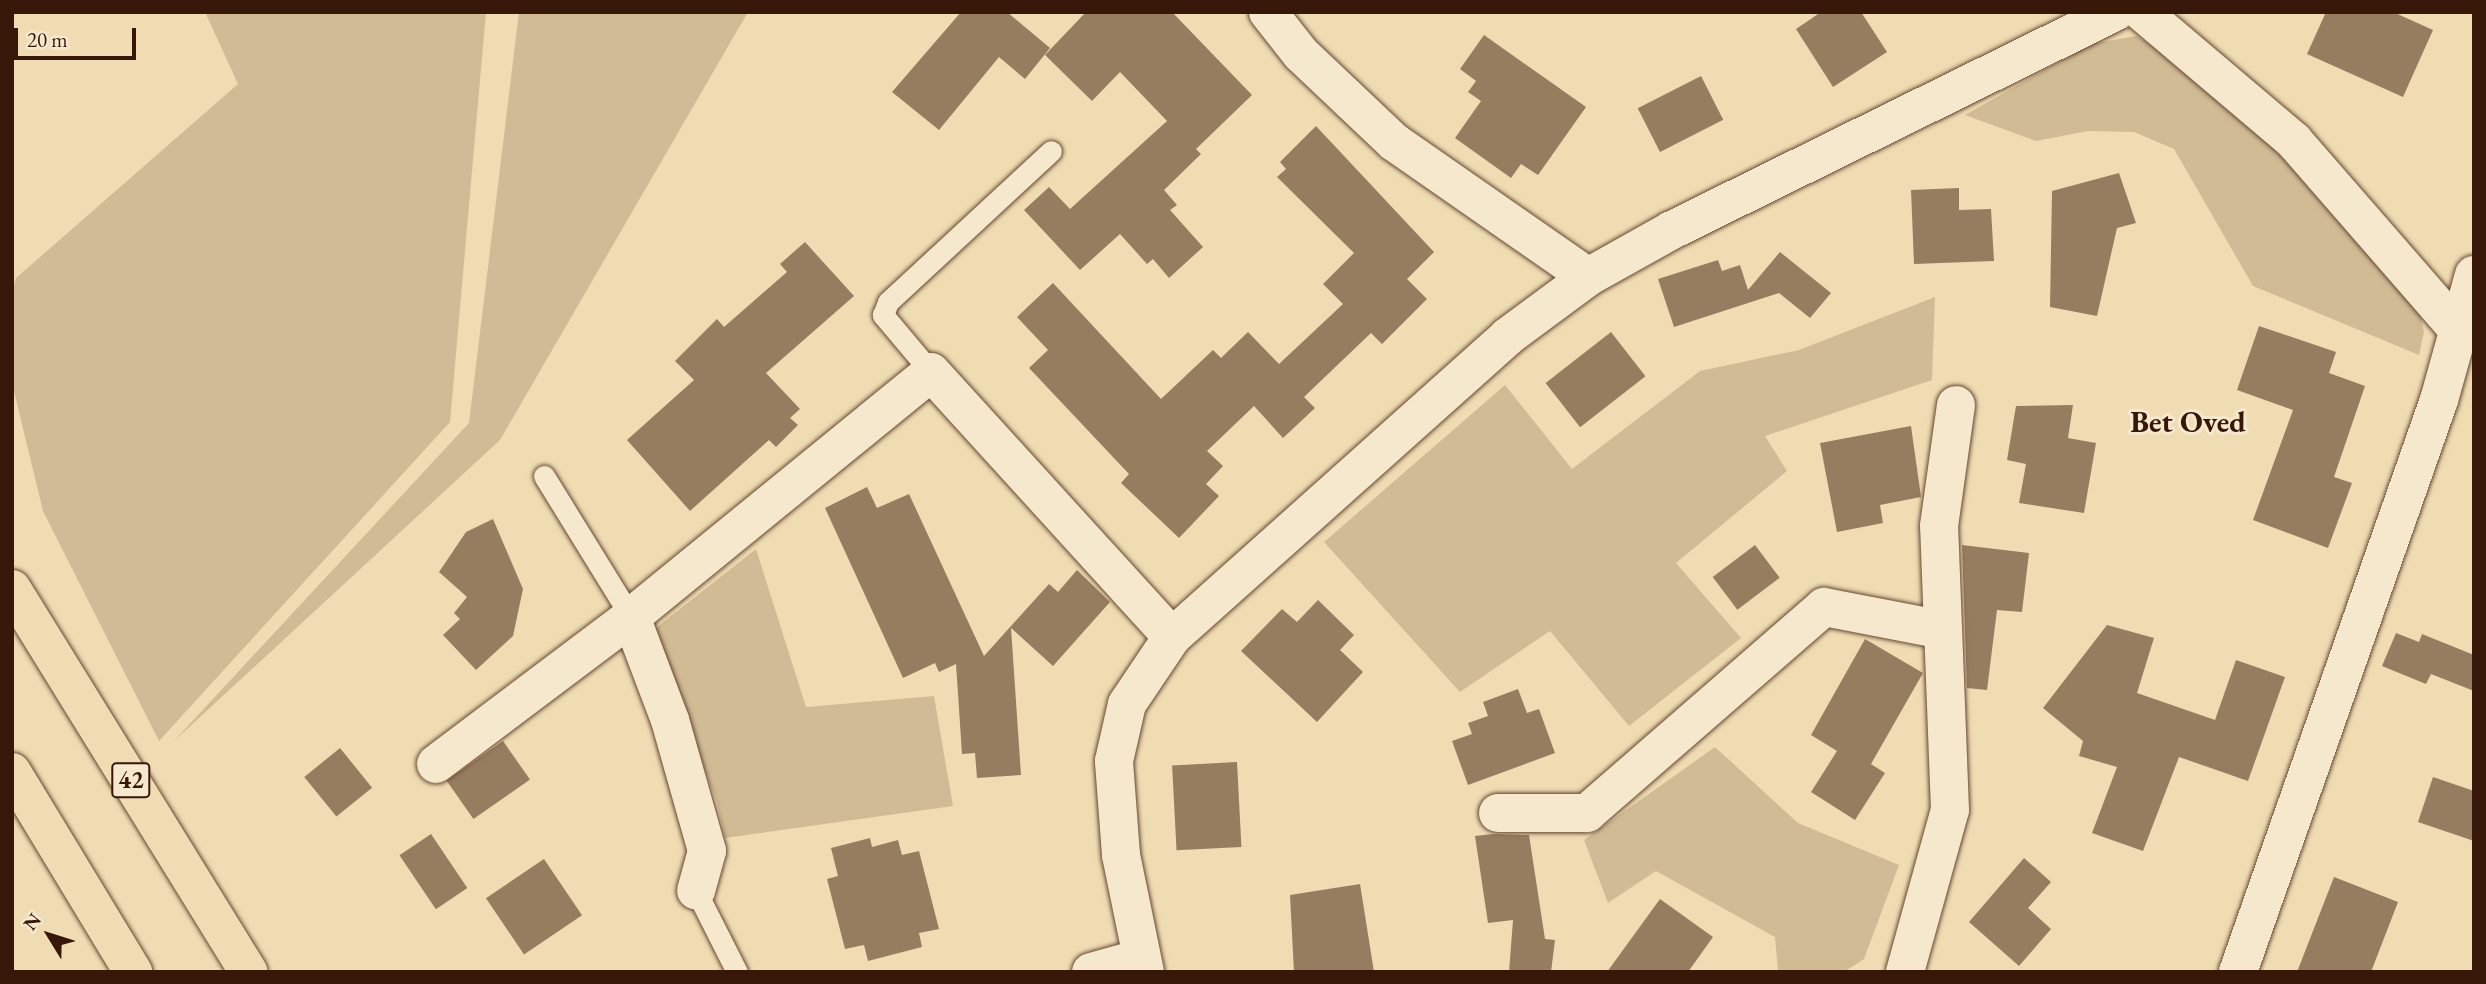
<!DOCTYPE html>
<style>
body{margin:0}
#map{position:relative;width:2486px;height:984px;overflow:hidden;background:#f0dcb2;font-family:"EB Garamond",serif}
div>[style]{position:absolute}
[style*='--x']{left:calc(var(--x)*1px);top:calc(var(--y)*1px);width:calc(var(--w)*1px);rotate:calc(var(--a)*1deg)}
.green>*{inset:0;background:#d1bb95}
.building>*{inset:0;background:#977d60;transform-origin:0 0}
.roads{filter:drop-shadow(0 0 2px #654832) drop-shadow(0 0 2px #654832)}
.service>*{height:21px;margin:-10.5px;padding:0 10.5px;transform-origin:10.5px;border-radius:10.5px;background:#f5e8cd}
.minor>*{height:38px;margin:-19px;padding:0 19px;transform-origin:19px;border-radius:19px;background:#f5e8cd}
.trunk>*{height:38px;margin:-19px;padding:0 19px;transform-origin:19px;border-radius:19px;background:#f0dcb2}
span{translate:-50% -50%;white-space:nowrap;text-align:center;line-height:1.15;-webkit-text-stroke:6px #f5e8cd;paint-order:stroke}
.shield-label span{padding:2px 5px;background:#f5e8cd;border:2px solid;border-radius:5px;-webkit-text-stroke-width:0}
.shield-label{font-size:24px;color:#371708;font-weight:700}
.quarter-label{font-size:30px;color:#371708;font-weight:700}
.frame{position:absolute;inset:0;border:14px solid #371708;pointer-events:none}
.north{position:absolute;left:14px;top:900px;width:70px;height:70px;-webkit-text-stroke:5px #f5e8cd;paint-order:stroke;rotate:308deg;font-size:19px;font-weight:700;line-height:28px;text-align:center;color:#371708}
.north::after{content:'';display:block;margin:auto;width:24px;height:32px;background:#371708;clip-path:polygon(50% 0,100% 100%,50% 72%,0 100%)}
.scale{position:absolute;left:14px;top:28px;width:122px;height:32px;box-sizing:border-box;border:4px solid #371708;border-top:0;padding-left:9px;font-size:21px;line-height:24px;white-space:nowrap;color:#371708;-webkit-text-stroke:5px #f5e8cd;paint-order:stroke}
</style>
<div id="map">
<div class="green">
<div style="clip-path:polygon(205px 12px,486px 12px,450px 422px,159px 741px,43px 511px,12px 383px,12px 293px,16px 278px,238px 84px)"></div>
<div style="clip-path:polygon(519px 12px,748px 12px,500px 440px,174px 741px,469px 423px)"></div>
<div style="clip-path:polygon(2136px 36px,2179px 60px,2343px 214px,2417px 300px,2424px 332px,2419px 355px,2253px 286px,2174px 149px,2134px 132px,2088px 131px,2036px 141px,1965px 115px,2091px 44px)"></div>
<div style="clip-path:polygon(1935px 297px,1932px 380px,1765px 436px,1787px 471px,1676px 563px,1741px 638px,1629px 726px,1550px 631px,1460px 692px,1324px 542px,1505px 385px,1572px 469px,1700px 371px,1799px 350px)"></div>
<div style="clip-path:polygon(756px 549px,806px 707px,934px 696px,953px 806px,725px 838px,717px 802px,652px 631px)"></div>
<div style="clip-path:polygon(1715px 747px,1798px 823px,1899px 865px,1864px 959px,1844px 972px,1778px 971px,1775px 937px,1656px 871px,1608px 903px,1584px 840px)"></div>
</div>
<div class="building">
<div style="clip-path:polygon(961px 12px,1007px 12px,1050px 48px,1025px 79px,999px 57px,939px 130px,892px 92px)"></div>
<div style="clip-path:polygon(1086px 12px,1172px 12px,1252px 95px,1196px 149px,1201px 154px,1164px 190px,1177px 205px,1170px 210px,1203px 247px,1169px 278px,1153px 259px,1147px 264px,1120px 234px,1080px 270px,1024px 210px,1049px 187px,1070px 209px,1167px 121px,1120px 72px,1092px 101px,1045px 55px)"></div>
<div style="clip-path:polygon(1821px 12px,1861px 12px,1887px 52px,1833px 87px,1796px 29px)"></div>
<div style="clip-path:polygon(2326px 12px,2393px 12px,2433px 30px,2403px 97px,2307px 54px)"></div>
<div style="clip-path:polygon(1484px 35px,1586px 107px,1538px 175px,1521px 164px,1511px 178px,1455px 138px,1481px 101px,1468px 92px,1476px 81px,1460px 69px)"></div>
<div style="left:1701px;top:76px;width:49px;height:71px;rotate:63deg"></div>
<div style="clip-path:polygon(1316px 126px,1434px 252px,1407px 279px,1427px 299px,1382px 344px,1371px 333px,1304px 397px,1315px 408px,1283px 438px,1254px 406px,1207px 451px,1223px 466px,1206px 484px,1219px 496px,1179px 538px,1121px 483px,1129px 474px,1029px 368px,1048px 350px,1017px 317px,1053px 283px,1161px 399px,1213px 350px,1221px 358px,1248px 332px,1279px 364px,1343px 304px,1323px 284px,1354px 253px,1277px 177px,1286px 169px,1280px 162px)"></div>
<div style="clip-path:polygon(2119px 173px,2136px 223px,2117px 228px,2097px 316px,2050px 307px,2052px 191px)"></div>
<div style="clip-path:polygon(1959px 188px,1959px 210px,1991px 209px,1994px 261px,1914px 264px,1911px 190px)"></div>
<div style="clip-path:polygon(805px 242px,854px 296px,766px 373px,800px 409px,790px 418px,798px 425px,776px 447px,769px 440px,690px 511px,627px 440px,694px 380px,675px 361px,717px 319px,724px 327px,787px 272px,780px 264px)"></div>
<div style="clip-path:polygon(1780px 252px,1831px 293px,1810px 318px,1779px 293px,1674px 327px,1658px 279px,1718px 260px,1722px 271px,1740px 265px,1748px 290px)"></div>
<div style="clip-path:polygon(2259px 326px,2336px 352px,2329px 373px,2365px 386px,2334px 477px,2352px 483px,2328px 548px,2253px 520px,2293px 410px,2237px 390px)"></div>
<div style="left:1611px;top:332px;width:56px;height:83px;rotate:52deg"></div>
<div style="clip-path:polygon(2073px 405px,2068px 438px,2096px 443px,2084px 513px,2019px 503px,2026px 464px,2007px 460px,2016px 406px)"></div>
<div style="clip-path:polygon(1911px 426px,1921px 497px,1880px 505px,1883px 523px,1837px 532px,1820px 443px)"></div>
<div style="clip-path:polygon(867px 487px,877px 508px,909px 494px,984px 656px,1049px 584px,1058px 592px,1077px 570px,1110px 602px,1053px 666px,1011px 628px,1021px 775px,977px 778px,975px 753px,962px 754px,956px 664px,939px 672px,935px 663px,903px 678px,825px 508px)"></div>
<div style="clip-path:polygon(493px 519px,523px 589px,513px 636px,476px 670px,443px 635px,460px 619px,454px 613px,467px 597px,439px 572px,466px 532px)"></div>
<div style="left:1755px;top:545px;width:41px;height:53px;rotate:53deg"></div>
<div style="clip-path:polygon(1962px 545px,2029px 553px,2022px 612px,1997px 610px,1987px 690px,1967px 688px)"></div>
<div style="clip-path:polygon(1318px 600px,1354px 635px,1340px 650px,1363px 672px,1317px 722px,1241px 651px,1282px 609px,1297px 622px)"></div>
<div style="clip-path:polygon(2107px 625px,2154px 638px,2137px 693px,2215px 720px,2236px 660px,2285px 677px,2248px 781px,2179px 757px,2143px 851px,2092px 833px,2117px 767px,2079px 756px,2083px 741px,2043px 708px)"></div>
<div style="clip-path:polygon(2396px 633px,2419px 642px,2422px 634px,2474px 655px,2474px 691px,2431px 674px,2426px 684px,2382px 666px)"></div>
<div style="clip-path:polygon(1865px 639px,1923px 673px,1871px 764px,1885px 773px,1855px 820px,1811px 792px,1837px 751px,1811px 735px)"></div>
<div style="clip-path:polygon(1518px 689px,1527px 713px,1539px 709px,1555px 753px,1468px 785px,1452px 741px,1472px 734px,1468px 723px,1488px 716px,1483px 702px)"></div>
<div style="left:503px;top:741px;width:47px;height:69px;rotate:55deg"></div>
<div style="left:340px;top:748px;width:51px;height:46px;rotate:51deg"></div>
<div style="left:1237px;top:762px;width:85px;height:65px;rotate:87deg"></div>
<div style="clip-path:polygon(2433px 777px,2474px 791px,2474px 841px,2418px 822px)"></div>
<div style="left:431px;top:834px;width:65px;height:38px;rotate:56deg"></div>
<div style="clip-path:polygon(1493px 834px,1529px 835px,1545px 939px,1555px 940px,1551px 972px,1509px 972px,1513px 920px,1488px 923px,1475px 836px)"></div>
<div style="clip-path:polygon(870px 838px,872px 847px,898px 840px,902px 855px,919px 851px,939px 929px,919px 933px,922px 947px,868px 961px,864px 945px,845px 949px,827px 879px,838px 876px,831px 848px)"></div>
<div style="clip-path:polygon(2024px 858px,2051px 882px,2028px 908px,2051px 929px,2019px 966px,1969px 922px)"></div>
<div style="left:544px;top:859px;width:68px;height:70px;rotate:56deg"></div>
<div style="clip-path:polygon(2334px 877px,2398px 902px,2371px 972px,2297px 972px)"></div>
<div style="clip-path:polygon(1360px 884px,1374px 972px,1294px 972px,1290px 895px)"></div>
<div style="clip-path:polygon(1660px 899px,1713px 937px,1688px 972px,1607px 972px)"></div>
</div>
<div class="roads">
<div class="service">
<div style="--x:931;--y:372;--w:75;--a:-130.1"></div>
<div style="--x:883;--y:315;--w:14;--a:-69"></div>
<div style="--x:888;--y:302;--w:222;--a:-42.8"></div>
<div style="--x:544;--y:476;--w:166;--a:58.3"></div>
<div style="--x:696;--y:891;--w:91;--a:63.2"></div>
</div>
<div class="minor">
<div style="--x:1268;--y:12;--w:53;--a:51.8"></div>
<div style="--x:1301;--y:54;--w:128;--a:43.4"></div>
<div style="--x:1394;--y:142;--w:236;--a:34.8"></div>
<div style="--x:2142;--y:12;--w:199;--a:40.3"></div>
<div style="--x:2294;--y:141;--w:252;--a:49"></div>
<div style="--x:631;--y:617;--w:110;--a:69.3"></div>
<div style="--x:670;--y:720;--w:136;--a:74.2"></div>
<div style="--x:707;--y:851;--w:41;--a:105.4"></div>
<div style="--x:436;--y:764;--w:244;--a:-37"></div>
<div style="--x:631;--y:617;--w:387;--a:-39.2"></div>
<div style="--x:931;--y:372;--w:358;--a:47.7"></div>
<div style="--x:1498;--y:813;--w:89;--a:0"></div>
<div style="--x:1587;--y:813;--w:314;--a:-41"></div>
<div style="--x:1824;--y:607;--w:121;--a:10.9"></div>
<div style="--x:1091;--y:972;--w:52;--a:-15.6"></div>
<div style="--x:1145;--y:972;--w:119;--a:-101.6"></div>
<div style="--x:1121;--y:855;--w:94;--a:-94.3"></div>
<div style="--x:1114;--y:761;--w:58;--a:-77.2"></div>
<div style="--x:1127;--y:704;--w:81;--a:-56.1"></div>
<div style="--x:1172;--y:637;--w:450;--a:-41.8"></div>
<div style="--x:1507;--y:337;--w:101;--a:-36.5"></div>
<div style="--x:1588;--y:277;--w:96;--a:-29.2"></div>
<div style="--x:1672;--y:230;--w:495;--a:-26.2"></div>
<div style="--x:1905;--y:972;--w:168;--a:-74.5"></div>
<div style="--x:1950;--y:810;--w:284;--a:-92.2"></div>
<div style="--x:1939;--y:526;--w:122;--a:-82"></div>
<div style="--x:2238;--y:972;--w:606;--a:-70.64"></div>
<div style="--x:2439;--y:400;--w:130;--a:-74.4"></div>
</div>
<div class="trunk">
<div style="--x:12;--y:589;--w:450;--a:58.3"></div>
<div style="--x:12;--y:772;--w:234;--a:58.8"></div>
</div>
</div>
<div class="shield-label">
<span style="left:131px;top:780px">42</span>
</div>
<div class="quarter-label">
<span style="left:2188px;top:422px">Bet Oved</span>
</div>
<div class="frame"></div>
<div class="north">N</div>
<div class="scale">20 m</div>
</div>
